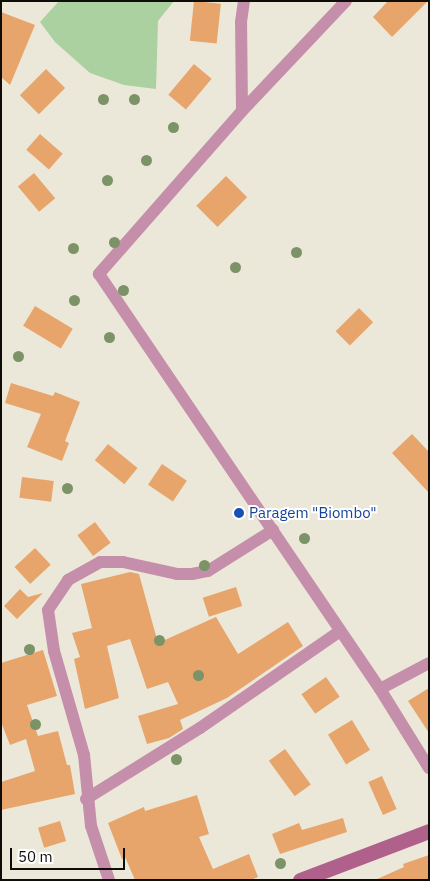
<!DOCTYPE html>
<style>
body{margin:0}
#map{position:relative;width:430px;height:881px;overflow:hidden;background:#ece8d9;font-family:"IBM Plex Sans",sans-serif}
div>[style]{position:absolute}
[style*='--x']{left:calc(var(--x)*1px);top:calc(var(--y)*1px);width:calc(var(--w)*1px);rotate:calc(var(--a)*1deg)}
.green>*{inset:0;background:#acd1a1}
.building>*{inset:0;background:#e7a56b;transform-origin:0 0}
.minor>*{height:12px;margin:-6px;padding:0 6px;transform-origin:6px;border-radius:6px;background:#c58eaa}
.secondary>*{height:15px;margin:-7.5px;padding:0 7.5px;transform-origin:7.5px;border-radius:7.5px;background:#b0618b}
.trees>*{width:11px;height:11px;margin:-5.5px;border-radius:50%;background:#7b9366}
.dots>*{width:14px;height:14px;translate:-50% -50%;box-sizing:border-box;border:2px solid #fff;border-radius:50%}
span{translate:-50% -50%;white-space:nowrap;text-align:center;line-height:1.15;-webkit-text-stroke:4px #fff;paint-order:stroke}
.transit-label{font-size:15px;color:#164399}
.left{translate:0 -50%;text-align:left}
.frame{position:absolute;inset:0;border:2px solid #0e0d08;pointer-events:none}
.scale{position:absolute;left:10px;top:848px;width:115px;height:22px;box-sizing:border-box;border:2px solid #0e0d08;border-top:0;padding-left:6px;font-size:15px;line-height:18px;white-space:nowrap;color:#0e0d08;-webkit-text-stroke:4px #fff;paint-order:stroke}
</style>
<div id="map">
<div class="green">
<div style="clip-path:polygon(59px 1px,174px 1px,158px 21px,156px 89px,124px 85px,90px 73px,55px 42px,40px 22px)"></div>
</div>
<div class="building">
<div style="left:194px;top:1px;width:27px;height:40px;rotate:6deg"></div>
<div style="clip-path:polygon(388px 1px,428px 1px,392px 37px,373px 17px)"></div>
<div style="clip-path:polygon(1px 12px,35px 25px,10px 85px,1px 77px)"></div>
<div style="left:194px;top:64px;width:23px;height:40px;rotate:40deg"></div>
<div style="left:46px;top:69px;width:27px;height:37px;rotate:45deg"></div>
<div style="left:40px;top:134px;width:30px;height:21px;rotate:41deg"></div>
<div style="left:34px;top:173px;width:33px;height:21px;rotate:50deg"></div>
<div style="left:226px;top:176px;width:30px;height:42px;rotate:45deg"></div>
<div style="left:35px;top:306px;width:44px;height:23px;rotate:31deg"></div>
<div style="left:359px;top:308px;width:20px;height:33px;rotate:45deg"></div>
<div style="clip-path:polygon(11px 383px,53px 396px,55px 392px,80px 402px,65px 441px,69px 443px,62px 461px,27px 447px,41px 414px,5px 403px)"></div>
<div style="clip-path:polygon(412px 434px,429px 452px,429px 493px,392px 453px)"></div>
<div style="left:108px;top:444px;width:38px;height:21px;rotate:39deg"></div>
<div style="left:162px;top:464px;width:30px;height:25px;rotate:34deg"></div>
<div style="left:22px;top:477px;width:32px;height:21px;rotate:7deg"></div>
<div style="left:95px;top:522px;width:26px;height:22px;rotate:53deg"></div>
<div style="left:35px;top:548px;width:23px;height:28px;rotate:47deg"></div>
<div style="clip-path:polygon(130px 572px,139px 574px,158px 643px,216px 617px,238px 654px,288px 622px,303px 646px,227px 698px,180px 720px,183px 729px,169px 738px,147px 744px,138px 716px,178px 704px,168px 682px,147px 689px,130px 639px,107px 646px,119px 698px,85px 709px,74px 659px,80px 657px,72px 633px,92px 628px,81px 584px)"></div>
<div style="left:236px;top:587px;width:20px;height:35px;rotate:72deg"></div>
<div style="clip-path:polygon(20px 589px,28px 597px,43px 593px,17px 619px,4px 606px)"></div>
<div style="clip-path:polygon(43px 650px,57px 696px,27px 705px,38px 736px,58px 731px,67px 765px,70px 765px,75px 794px,1px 810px,1px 782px,35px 771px,26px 739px,10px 745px,1px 722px,1px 663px)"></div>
<div style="left:326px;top:677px;width:24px;height:30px;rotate:55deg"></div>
<div style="clip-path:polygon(429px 688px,429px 733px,408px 701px)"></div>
<div style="left:352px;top:720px;width:35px;height:28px;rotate:59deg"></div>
<div style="left:285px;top:749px;width:44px;height:20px;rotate:54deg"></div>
<div style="left:382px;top:776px;width:36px;height:15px;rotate:66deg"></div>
<div style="clip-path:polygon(197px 795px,209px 834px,199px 837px,213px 869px,249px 854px,258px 877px,251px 880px,135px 880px,125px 857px,122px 859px,108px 823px,144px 807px,145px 811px)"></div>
<div style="clip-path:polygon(343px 818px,347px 832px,280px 854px,272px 834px,299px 823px,302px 830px)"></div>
<div style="left:60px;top:821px;width:21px;height:23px;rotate:73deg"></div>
<div style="clip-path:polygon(429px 855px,429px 880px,375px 880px,404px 867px,403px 864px)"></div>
</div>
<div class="minor">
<div style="--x:346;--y:1;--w:151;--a:133.4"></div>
<div style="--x:242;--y:111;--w:217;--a:131.3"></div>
<div style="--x:99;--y:274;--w:501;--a:55.9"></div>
<div style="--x:380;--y:689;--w:93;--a:58.2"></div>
<div style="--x:242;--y:111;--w:89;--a:-90.6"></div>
<div style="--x:241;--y:22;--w:21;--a:-82"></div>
<div style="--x:380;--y:689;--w:55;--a:-28"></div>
<div style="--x:86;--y:799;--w:134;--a:-31.9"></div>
<div style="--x:200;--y:728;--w:170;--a:-34.7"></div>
<div style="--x:109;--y:880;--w:57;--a:-108.4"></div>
<div style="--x:91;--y:826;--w:71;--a:-95.6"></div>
<div style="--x:84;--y:755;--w:108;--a:-106.1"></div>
<div style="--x:54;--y:651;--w:41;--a:-98.3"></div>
<div style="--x:48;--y:610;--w:36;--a:-56"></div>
<div style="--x:68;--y:580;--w:37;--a:-29"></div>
<div style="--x:100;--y:562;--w:23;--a:0"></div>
<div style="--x:123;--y:562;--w:55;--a:12.5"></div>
<div style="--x:177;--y:574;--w:15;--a:0"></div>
<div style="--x:192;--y:574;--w:16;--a:-11"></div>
<div style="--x:208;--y:571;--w:77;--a:-32.2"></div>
</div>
<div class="secondary">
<div style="--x:300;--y:880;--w:138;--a:-20.8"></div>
</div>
<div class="trees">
<div style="left:103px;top:99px"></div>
<div style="left:134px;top:99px"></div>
<div style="left:173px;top:127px"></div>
<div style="left:146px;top:160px"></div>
<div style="left:107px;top:180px"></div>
<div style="left:114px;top:242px"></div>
<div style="left:73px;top:248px"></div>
<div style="left:296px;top:252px"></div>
<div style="left:235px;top:267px"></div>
<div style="left:123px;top:290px"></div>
<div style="left:74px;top:300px"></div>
<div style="left:109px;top:337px"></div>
<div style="left:18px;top:356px"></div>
<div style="left:67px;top:488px"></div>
<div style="left:304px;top:538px"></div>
<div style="left:204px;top:565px"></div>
<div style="left:159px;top:640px"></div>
<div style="left:29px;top:649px"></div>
<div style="left:198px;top:675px"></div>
<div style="left:35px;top:724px"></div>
<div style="left:176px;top:759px"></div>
<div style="left:280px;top:863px"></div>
</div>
<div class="dots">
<div style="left:239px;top:513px;background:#1a4fb4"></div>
</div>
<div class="transit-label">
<span class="left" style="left:249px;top:513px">Paragem "Biombo"</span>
</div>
<div class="frame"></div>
<div class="scale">50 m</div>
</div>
